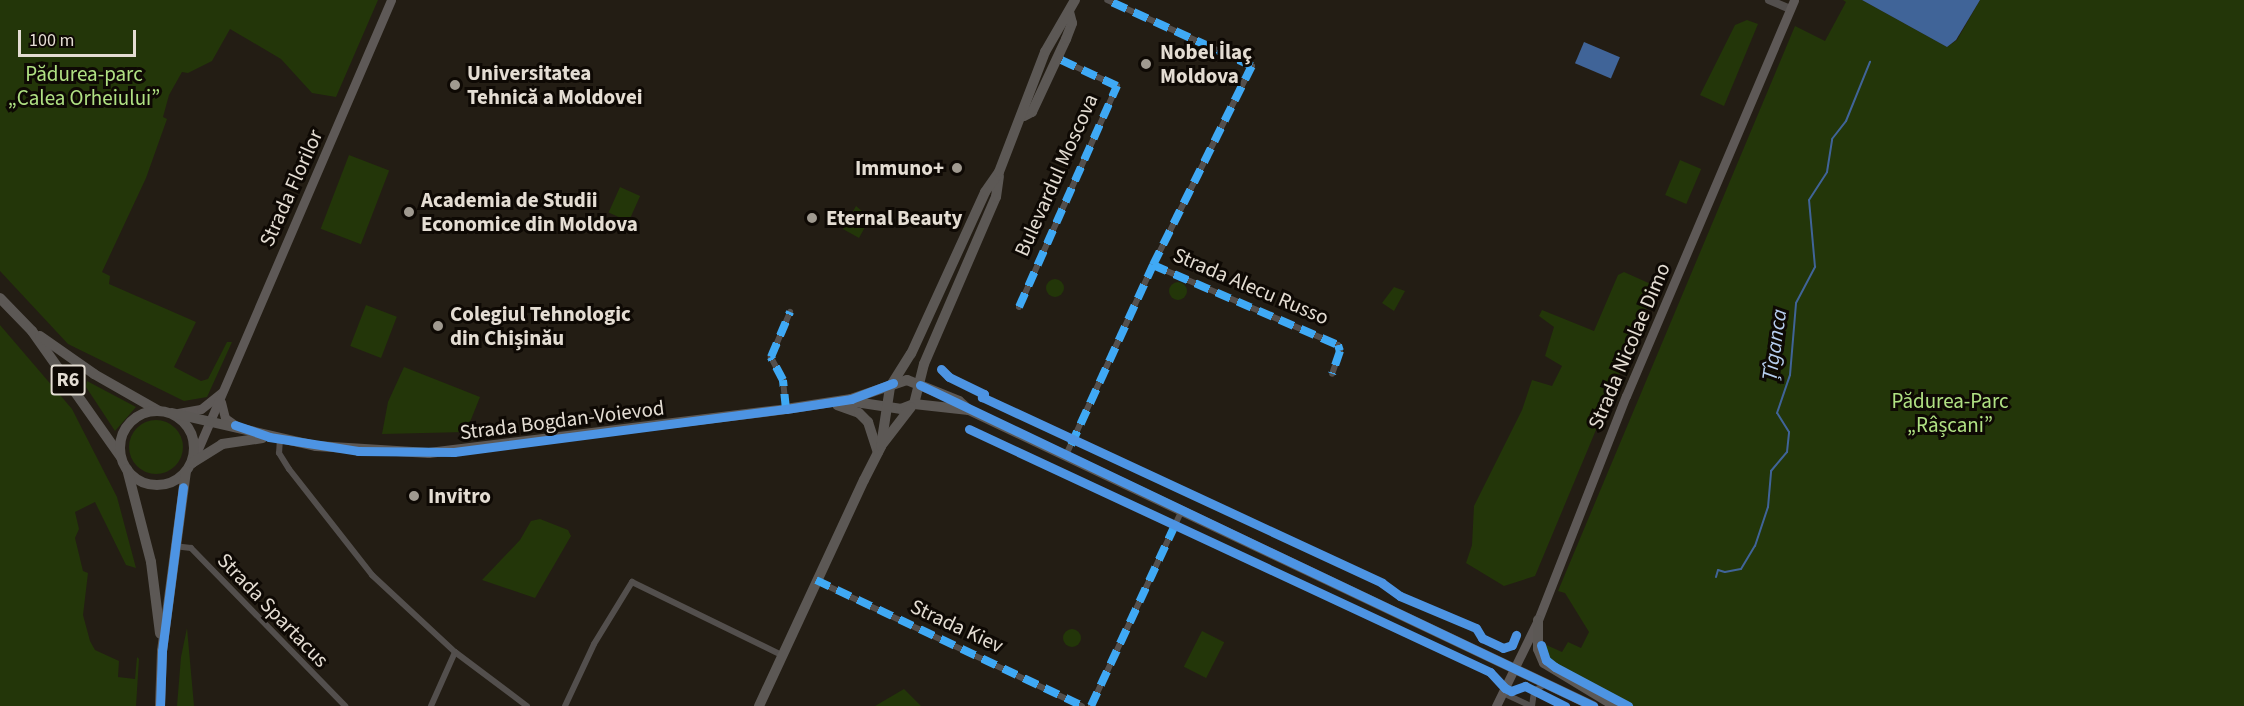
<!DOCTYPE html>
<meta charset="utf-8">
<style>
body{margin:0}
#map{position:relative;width:2244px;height:706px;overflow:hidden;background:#231d14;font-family:"Source Sans 3",sans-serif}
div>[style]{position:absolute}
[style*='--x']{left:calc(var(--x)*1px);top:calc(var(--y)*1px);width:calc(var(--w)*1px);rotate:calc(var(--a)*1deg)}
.green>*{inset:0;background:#233609;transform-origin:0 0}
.round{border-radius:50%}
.water>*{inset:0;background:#406498;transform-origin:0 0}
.stream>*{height:2px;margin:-1px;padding:0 1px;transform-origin:1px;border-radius:1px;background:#406498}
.minor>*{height:6px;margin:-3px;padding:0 3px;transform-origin:3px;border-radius:3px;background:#534f4d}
.tertiary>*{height:8px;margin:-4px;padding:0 4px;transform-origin:4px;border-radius:4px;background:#534f4d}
.secondary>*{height:9px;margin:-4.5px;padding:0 4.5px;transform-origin:4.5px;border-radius:4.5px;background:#5e5957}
.primary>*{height:10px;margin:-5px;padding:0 5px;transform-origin:5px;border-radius:5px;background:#5c5855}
.primary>.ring{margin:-5px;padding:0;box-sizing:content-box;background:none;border:10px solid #5c5855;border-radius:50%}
.quiet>*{height:8px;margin-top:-4px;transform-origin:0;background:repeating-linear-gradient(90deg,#3fa9f5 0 15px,transparent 0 23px)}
.cycleway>*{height:9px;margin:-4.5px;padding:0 4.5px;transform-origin:4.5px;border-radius:4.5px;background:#4d94e3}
.dots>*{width:16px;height:16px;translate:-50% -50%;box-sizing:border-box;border:3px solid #0e0904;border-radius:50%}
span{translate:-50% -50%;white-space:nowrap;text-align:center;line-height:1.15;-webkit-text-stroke:6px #0e0904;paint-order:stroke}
.shield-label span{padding:2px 4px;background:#0e0904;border:2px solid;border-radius:4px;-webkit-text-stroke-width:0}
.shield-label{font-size:20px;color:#e4ddd3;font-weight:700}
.poi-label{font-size:21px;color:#e4ddd3;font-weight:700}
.left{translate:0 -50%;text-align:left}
.right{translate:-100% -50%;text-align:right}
.park-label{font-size:21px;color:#b0e183}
.street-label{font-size:21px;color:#e4ddd3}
.water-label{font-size:22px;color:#b7ceef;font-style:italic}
.scale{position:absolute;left:18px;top:30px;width:118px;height:27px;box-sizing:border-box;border:3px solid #e4ddd3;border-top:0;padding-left:8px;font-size:18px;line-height:21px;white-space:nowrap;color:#e4ddd3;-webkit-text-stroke:4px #0e0904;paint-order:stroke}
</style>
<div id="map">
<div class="green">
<div style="clip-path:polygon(0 0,378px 0,336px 97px,312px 93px,281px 59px,230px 29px,212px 61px,188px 73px,182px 72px,169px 95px,163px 117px,167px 119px,146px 178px,102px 272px,110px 276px,109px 284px,196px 322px,174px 367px,201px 381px,208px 379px,227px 342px,232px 342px,207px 397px,184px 401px,68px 344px,0 271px)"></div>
<div style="clip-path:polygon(1843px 0,1862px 0,1947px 47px,1957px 40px,1980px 0,2244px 0,2244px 706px,1629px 706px,1548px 659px,1544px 644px,1562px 652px,1568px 642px,1581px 648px,1589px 632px,1565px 593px,1558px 591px,1795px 26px,1825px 41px,1846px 2px)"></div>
<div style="clip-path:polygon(1747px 20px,1758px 24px,1724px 106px,1700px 95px,1735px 25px)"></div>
<div style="left:349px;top:155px;width:43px;height:79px;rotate:21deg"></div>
<div style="left:1680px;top:160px;width:23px;height:38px;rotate:23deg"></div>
<div style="left:620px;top:187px;width:22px;height:28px;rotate:24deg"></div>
<div style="clip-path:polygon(856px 206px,870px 218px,859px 238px,843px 229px)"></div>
<div style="clip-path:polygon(1624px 272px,1653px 285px,1654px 291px,1535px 576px,1504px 586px,1466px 563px,1472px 545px,1474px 506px,1522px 410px,1532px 380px,1552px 386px,1562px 366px,1545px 356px,1554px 327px,1539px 316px,1542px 310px,1594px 331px,1618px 275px)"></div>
<div class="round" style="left:1046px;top:279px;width:18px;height:18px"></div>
<div class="round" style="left:1169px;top:282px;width:18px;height:18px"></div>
<div style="clip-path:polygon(1394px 287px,1405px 291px,1394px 311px,1382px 303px)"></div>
<div style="left:366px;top:305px;width:33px;height:44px;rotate:21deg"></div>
<div style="clip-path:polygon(0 325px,72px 409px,117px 497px,136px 568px,126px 565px,95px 502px,75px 512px,79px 529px,75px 538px,83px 571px,88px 573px,83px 615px,90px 641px,95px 650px,119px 661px,118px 677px,135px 679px,137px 657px,139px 659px,136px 706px,0 706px)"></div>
<div style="clip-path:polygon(404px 367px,480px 397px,466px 432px,382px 434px,388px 402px)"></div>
<div style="clip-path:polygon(87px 381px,136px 407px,115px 431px,86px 387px)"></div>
<div class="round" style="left:129px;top:420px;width:54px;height:54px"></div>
<div style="clip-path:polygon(540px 519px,568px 530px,571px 536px,535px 598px,482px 580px,520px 540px,531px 521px)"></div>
<div style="clip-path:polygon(187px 628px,194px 706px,177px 706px,181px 657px)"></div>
<div class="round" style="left:1063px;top:629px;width:18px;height:18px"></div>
<div style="left:1202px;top:631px;width:25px;height:40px;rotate:27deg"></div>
<div style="clip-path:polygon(904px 689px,921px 706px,875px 706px)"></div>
</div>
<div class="water">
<div style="clip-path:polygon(1862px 0,1980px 0,1956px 40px,1947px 47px)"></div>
<div style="left:1584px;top:42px;width:39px;height:23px;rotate:23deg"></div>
</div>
<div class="stream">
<div style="--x:1716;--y:577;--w:7;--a:-74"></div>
<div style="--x:1718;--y:570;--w:7;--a:16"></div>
<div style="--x:1725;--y:572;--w:16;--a:-11"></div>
<div style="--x:1741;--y:569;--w:27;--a:-59"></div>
<div style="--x:1755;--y:546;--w:41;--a:-71.6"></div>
<div style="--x:1768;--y:507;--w:36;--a:-85"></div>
<div style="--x:1771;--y:471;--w:25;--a:-50"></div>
<div style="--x:1787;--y:452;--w:20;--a:-84"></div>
<div style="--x:1789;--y:432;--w:22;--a:-122"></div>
<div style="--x:1777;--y:413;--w:40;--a:-71.1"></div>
<div style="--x:1790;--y:375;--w:72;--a:-85.2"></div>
<div style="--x:1796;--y:303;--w:41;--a:-62.2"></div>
<div style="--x:1815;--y:267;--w:67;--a:-95.1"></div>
<div style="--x:1809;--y:200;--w:33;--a:-57"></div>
<div style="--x:1827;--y:172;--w:33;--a:-81"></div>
<div style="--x:1832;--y:139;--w:23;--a:-52"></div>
<div style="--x:1846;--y:121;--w:64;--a:-67.9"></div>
</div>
<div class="minor">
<div style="--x:1153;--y:265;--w:202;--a:23.4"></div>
<div style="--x:1338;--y:345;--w:6;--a:72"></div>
<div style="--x:1340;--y:351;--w:24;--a:109"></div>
<div style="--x:1019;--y:307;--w:242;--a:-66.1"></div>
<div style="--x:1117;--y:86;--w:66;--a:-155"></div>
<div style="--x:786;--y:409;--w:29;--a:-96"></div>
<div style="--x:783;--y:380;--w:26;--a:-118"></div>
<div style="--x:771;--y:357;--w:49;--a:-67.1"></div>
<div style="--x:280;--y:439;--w:14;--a:94"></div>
<div style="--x:279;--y:453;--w:19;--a:58"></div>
<div style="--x:289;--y:469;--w:135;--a:51.9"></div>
<div style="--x:372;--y:575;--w:113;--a:42.9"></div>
<div style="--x:455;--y:652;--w:90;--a:36.9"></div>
<div style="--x:1066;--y:455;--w:209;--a:-65.4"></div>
<div style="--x:1153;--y:265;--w:222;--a:-63.6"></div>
<div style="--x:1252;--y:66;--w:159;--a:-155.5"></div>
<div style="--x:174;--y:546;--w:17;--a:7"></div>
<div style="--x:191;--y:548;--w:221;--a:45.7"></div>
<div style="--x:817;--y:581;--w:293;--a:25.3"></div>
<div style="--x:1503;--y:693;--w:31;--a:25"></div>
<div style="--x:431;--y:706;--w:59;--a:-66"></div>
<div style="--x:565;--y:706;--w:68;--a:-64.9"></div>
<div style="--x:594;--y:644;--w:73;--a:-58.5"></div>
<div style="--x:632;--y:582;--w:167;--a:26"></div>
<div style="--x:1091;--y:706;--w:216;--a:-65.1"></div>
<div style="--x:1532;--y:706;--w:15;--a:-82"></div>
<div style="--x:1534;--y:691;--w:13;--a:-32"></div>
</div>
<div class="tertiary">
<div style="--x:1769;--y:0;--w:23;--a:23"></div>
</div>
<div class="secondary">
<div style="--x:221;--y:402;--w:16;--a:76"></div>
<div style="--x:225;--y:418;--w:12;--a:35"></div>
<div style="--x:178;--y:413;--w:23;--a:-10"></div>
<div style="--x:201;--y:409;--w:26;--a:-39"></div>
<div style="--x:192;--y:463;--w:504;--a:-66.74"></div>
<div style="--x:1496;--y:706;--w:96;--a:-64"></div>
<div style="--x:1538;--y:620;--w:241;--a:-68.6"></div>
<div style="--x:1626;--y:396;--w:430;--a:-67"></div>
</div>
<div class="primary">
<div style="--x:1024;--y:116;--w:9;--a:-27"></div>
<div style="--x:1032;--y:112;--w:81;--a:-65"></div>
<div style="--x:1066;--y:39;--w:17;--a:-69"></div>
<div style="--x:1072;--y:23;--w:11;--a:-105"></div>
<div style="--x:0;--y:298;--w:46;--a:45.9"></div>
<div style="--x:32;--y:331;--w:154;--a:54.8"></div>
<div style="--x:40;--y:336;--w:66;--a:35.1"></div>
<div style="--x:94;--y:374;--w:75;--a:29.6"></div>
<div style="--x:849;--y:401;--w:53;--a:8.7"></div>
<div style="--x:901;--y:409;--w:14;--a:-21"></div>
<div style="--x:914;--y:404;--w:41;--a:-76"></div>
<div style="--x:924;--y:364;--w:182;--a:-66.7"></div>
<div style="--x:996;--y:197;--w:21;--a:-82"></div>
<div style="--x:914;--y:404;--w:55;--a:6.2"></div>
<div style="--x:837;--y:405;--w:23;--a:20"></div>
<div style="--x:859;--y:413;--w:13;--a:45"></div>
<div style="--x:868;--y:422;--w:32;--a:72"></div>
<div class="ring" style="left:120px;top:411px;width:64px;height:64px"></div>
<div style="--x:172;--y:413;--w:148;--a:12.9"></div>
<div style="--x:316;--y:446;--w:113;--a:3.5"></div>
<div style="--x:429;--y:453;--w:360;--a:-7"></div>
<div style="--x:786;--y:409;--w:66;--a:-8.7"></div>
<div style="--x:851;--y:399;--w:59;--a:-18.7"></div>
<div style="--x:907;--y:380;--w:56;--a:22"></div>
<div style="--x:959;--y:401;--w:13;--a:42"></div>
<div style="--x:969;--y:410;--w:691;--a:25.38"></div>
<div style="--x:881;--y:446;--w:60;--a:-81.3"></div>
<div style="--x:890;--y:387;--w:39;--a:-58"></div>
<div style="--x:911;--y:354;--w:178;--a:-65.4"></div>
<div style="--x:985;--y:192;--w:24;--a:-55"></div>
<div style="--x:999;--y:172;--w:129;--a:-69"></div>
<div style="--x:1045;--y:52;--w:60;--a:-60"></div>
<div style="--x:192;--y:463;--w:36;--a:-32"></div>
<div style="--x:222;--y:444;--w:41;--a:-8.3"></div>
<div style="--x:127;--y:469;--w:96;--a:75.5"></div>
<div style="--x:151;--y:562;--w:72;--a:82.8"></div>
<div style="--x:1538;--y:620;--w:29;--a:90"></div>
<div style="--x:1538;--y:649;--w:15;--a:67"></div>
<div style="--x:1544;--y:663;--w:83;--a:31.2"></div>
<div style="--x:160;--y:706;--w:55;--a:-87.9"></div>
<div style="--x:162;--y:651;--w:181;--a:-82.4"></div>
<div style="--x:759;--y:706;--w:249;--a:-65.1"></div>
<div style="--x:864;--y:480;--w:38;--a:-63"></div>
<div style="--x:881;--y:446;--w:49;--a:-52.4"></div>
</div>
<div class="quiet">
<div style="--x:1153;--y:265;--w:202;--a:23.4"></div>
<div style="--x:1338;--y:345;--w:6;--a:72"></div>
<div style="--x:1340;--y:351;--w:24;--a:109"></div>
<div style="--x:1019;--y:307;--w:242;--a:-66.1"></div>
<div style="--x:1117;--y:86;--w:66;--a:-155"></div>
<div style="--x:786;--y:409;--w:29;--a:-96"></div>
<div style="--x:783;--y:380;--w:26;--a:-118"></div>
<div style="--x:771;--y:357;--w:49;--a:-67.1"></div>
<div style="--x:1071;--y:445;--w:198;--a:-65.5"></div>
<div style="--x:1153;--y:265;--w:222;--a:-63.6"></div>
<div style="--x:1252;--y:66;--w:159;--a:-155.5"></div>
<div style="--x:816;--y:580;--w:294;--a:25.3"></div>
<div style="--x:1091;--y:706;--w:204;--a:-65.1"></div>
</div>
<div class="cycleway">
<div style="--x:941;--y:369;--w:11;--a:45"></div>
<div style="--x:949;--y:377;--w:39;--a:26"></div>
<div style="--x:984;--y:394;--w:4;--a:124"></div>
<div style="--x:982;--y:397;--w:441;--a:24.9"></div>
<div style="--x:1382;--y:583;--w:22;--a:36"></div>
<div style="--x:1400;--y:596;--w:82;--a:22.8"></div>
<div style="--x:1476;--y:628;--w:12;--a:59"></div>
<div style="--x:1482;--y:638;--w:23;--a:25"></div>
<div style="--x:1503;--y:648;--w:9;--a:-18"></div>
<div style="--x:1512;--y:645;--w:11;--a:-68"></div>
<div style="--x:920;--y:385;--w:746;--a:25.5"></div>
<div style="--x:235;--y:425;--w:36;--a:19"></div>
<div style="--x:269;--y:437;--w:90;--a:8.9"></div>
<div style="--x:358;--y:451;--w:96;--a:0.6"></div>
<div style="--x:454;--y:452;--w:335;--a:-7.4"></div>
<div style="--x:786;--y:409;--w:66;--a:-8.7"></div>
<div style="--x:851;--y:399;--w:45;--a:-20.9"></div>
<div style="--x:969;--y:429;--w:575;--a:25"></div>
<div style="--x:1490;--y:672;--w:22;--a:47"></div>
<div style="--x:1505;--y:688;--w:7;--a:27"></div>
<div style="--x:1511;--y:691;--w:15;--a:-20"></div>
<div style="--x:1525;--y:686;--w:45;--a:26.6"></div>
<div style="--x:1541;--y:645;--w:16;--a:72"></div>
<div style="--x:1546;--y:660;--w:11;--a:38"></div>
<div style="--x:1555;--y:667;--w:83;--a:28.1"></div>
<div style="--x:160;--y:706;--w:55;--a:-87.9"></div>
<div style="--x:162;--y:651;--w:165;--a:-82.7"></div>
</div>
<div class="dots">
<div style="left:1146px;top:64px;background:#a09a90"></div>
<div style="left:455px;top:85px;background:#a09a90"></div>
<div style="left:957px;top:168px;background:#a09a90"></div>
<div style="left:409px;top:212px;background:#a09a90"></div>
<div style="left:812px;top:218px;background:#a09a90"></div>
<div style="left:438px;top:326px;background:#a09a90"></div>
<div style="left:414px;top:496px;background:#a09a90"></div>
</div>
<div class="shield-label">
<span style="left:68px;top:380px">R6</span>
</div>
<div class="poi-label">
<span class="left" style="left:1160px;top:64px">Nobel İlaç<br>Moldova</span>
<span class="left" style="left:467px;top:85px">Universitatea<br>Tehnică a Moldovei</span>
<span class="right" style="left:944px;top:168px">Immuno+</span>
<span class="left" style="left:421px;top:212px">Academia de Studii<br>Economice din Moldova</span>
<span class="left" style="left:826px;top:218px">Eternal Beauty</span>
<span class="left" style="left:450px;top:326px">Colegiul Tehnologic<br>din Chișinău</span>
<span class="left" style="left:428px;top:496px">Invitro</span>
</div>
<div class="park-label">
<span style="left:84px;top:86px">Pădurea-parc<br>„Calea Orheiului”</span>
<span style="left:1950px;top:413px">Pădurea-Parc<br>„Râșcani”</span>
</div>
<div class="street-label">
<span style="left:1056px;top:175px;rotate:-66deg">Bulevardul Moscova</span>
<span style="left:291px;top:188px;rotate:-66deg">Strada Florilor</span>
<span style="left:1251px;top:286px;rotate:23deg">Strada Alecu Russo</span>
<span style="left:1629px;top:346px;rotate:-67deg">Strada Nicolae Dimo</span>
<span style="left:562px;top:420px;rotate:-7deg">Strada Bogdan-Voievod</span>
<span style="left:273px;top:610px;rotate:46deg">Strada Spartacus</span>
<span style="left:957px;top:626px;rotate:25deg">Strada Kiev</span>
</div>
<div class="water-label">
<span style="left:1775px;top:345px;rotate:-82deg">Țîganca</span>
</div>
<div class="scale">100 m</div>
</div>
